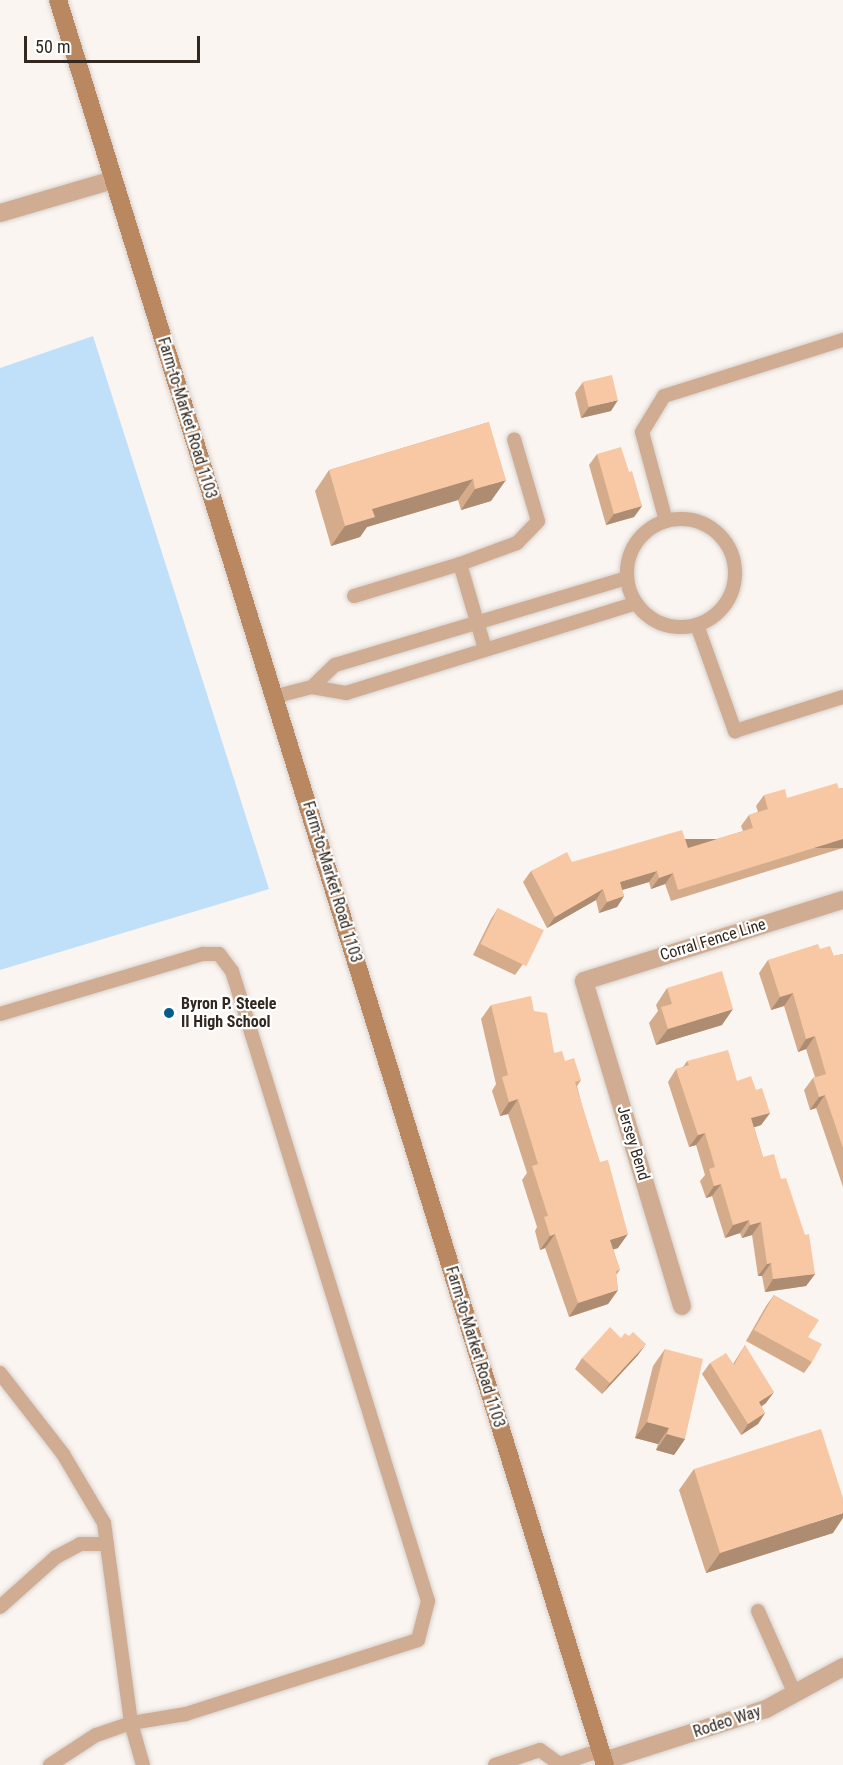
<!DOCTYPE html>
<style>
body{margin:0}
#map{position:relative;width:843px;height:1765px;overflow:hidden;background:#fbf5f1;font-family:"Roboto Condensed",sans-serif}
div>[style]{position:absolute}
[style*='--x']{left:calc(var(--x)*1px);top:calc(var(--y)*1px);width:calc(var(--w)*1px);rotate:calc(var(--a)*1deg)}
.water>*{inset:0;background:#c0e0f9}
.roads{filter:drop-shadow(0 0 2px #d7d0cb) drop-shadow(0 0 2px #d7d0cb)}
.service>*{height:14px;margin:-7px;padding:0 7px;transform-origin:7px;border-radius:7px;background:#cfac92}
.service>.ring{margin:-7px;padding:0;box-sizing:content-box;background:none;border:14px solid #cfac92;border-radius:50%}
.minor>*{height:18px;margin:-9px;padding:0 9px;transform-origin:9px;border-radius:9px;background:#cfac92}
.secondary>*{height:18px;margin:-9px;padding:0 9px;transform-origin:9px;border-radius:9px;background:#b98760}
.wall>*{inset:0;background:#d4ac8c}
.shaded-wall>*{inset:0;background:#ad8c72;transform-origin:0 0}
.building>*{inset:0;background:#f7c8a3;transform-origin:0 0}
.dots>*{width:16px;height:16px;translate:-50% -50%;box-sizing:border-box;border:3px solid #fff;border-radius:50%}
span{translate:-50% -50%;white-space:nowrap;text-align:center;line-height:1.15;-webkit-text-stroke:4.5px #fff;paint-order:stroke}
.street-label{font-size:16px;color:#32281f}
.poi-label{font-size:16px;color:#32281f;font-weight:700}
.left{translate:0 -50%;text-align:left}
.scale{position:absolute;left:24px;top:36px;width:176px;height:27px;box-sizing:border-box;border:3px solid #32281f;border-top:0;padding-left:8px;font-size:18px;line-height:21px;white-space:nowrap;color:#32281f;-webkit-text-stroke:4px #fff;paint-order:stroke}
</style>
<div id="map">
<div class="water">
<div style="clip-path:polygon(93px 336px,269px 889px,0 970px,0 368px)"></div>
</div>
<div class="roads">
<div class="service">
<div class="ring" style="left:627px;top:519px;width:94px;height:94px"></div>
<div style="--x:666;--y:521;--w:92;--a:-105.1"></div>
<div style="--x:642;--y:432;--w:42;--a:-58.6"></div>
<div style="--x:664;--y:396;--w:188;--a:-17.4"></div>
<div style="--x:460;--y:564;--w:61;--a:-20.2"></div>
<div style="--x:517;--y:543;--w:30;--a:-46"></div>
<div style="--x:538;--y:521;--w:85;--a:-106.3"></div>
<div style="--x:354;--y:596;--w:111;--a:-16.8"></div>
<div style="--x:460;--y:564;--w:89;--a:73.6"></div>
<div style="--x:697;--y:625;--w:113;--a:70.3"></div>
<div style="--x:735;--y:731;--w:113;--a:-17.5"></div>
<div style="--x:312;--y:687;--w:32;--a:-44"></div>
<div style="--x:335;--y:665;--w:305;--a:-16.6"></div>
<div style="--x:273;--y:697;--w:40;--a:-14.4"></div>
<div style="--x:312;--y:687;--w:35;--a:10"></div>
<div style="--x:346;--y:693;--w:304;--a:-17.2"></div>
<div style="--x:0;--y:1014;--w:212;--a:-16.5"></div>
<div style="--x:203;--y:954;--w:16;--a:0"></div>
<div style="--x:219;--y:954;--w:21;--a:53"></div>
<div style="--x:232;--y:971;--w:660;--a:72.72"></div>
<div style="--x:428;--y:1601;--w:40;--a:104.4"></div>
<div style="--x:418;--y:1640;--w:244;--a:162.3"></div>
<div style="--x:186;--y:1714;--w:56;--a:170.7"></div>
<div style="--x:131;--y:1723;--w:37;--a:161"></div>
<div style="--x:96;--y:1735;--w:55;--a:146.9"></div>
<div style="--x:0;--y:1373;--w:103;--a:52.1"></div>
<div style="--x:63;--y:1454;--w:80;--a:59.3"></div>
<div style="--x:104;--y:1523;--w:202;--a:82.3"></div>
<div style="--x:131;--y:1723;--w:44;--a:74.1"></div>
<div style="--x:0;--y:1607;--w:75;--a:-41.8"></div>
<div style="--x:56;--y:1557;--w:27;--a:-28"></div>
<div style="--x:80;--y:1544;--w:27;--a:0"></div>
<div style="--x:758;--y:1611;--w:91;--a:66"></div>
<div style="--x:495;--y:1765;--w:47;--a:-18.4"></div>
<div style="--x:540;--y:1750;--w:22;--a:36"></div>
<div style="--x:557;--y:1765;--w:46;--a:-18.8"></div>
</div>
<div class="minor">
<div style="--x:0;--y:213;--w:118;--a:-16.3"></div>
<div style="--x:682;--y:1306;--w:339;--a:-106.8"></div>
<div style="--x:584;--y:981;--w:271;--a:-17.4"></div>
<div style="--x:604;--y:1761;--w:170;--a:-17.8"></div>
<div style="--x:766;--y:1709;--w:88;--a:-28.6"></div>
</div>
<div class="secondary">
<div style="--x:58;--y:0;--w:1848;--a:72.78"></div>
</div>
</div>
<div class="wall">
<div style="clip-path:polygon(583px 382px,611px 411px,581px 418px,575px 393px)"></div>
<div style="clip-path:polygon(489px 422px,491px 501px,461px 510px,458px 500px,367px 527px,360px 537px,331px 546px,315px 491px,329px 470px)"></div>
<div style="clip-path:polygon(597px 454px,629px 472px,642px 506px,634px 517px,606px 525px,589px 465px)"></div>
<div style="clip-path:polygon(843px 788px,843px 848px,671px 901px,665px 884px,651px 889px,649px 882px,622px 890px,624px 896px,617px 907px,599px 913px,596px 900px,547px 928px,523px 882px,531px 871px,572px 862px,688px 848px,743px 831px,741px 826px,749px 815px,758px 812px,756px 806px,764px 795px,787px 798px)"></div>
<div style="clip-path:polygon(498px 908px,523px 964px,515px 975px,473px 955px,491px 919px)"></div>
<div style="clip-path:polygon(820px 949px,834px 956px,843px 954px,843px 1187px,816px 1108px,810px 1110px,804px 1090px,813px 1078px,815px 1077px,806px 1049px,798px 1052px,784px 1006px,771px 1010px,759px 973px,768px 960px)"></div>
<div style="clip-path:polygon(667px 988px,722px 1025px,656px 1045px,649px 1023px,658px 1011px,656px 1005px)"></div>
<div style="clip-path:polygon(491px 1005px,534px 1011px,554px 1053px,565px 1061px,581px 1080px,577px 1086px,618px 1248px,613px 1249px,620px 1270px,616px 1275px,618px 1290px,608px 1304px,569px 1317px,545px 1248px,540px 1250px,535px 1231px,537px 1227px,522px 1180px,527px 1173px,508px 1114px,500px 1116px,492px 1091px,496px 1084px,481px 1019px)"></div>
<div style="clip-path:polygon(687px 1061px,737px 1081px,756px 1090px,770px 1113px,761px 1125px,754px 1127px,763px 1157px,781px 1179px,815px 1274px,806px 1286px,765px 1292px,762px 1276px,758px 1276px,752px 1235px,742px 1238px,740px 1233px,725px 1238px,712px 1196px,706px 1198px,700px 1181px,705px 1175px,696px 1145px,689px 1147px,668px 1082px,676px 1069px,683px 1067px)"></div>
<div style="clip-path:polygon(774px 1295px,808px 1337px,812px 1362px,804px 1373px,746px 1341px,766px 1306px)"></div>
<div style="clip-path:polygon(745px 1345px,766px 1403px,761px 1407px,765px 1413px,758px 1424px,741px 1435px,702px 1374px,710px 1363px,733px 1364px)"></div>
<div style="clip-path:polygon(665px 1349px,685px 1439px,674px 1455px,656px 1450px,658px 1444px,635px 1438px,653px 1366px)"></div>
<div style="clip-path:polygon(638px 1355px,602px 1394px,575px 1369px,582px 1358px)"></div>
<div style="clip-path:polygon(694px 1469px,833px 1533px,706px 1573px,679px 1490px)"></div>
</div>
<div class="shaded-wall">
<div style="clip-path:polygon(618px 400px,611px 411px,581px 418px,589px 407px)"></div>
<div style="clip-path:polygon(473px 479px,458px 500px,367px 527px,360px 537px,331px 546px,345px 526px,372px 509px)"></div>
<div style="clip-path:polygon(506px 480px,491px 501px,461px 510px,475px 489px)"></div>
<div style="clip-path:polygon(642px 506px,634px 517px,606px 525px,614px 514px)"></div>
<div style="left:843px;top:839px;width:9px;height:173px;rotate:90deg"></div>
<div style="clip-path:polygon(657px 871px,649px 882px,612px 893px,620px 882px)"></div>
<div style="clip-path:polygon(673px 873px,665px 884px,651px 889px,659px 878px)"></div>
<div style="clip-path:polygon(603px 889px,596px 900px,547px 928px,555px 917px)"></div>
<div style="clip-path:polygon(624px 896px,617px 907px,599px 913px,607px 902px)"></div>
<div style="clip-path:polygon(793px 993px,784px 1006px,771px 1010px,780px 997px)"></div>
<div style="clip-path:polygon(733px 1009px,722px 1025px,656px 1045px,668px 1029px)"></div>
<div style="clip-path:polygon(815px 1036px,806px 1049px,798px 1052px,806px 1039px)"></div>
<div style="clip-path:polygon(825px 1095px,816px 1108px,810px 1110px,819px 1097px)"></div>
<div style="clip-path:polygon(518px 1099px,508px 1114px,500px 1116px,509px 1102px)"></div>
<div style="clip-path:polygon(770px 1113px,761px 1125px,743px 1131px,751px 1118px)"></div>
<div style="clip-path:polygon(705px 1133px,696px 1145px,689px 1147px,698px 1135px)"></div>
<div style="clip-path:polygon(721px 1184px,712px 1196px,706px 1198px,714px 1186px)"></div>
<div style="clip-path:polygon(749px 1220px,740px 1233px,725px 1238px,733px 1225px)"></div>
<div style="clip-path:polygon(761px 1222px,752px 1235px,742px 1238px,750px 1225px)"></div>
<div style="clip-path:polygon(555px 1234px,545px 1248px,540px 1250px,550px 1236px)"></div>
<div style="clip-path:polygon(628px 1234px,618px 1248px,600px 1254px,610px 1240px)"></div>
<div style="clip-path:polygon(771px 1263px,762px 1276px,758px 1276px,767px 1264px)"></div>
<div style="clip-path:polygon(815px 1274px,806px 1286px,765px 1292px,773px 1279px)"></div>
<div style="clip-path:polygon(618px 1290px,608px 1304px,569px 1317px,578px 1303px)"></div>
<div style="clip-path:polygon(646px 1344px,638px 1355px,602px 1394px,610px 1383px)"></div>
<div style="clip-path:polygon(774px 1392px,766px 1403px,751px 1413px,759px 1402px)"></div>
<div style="clip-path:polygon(765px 1413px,758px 1424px,741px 1435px,748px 1424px)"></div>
<div style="clip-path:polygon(647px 1422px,669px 1428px,658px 1444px,635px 1438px)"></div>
<div style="clip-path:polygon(667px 1434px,685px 1439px,674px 1455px,656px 1450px)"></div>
<div style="clip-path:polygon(843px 1513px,843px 1518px,833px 1533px,706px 1573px,720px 1553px)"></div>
</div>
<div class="building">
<div style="left:612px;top:375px;width:26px;height:30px;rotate:77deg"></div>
<div style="clip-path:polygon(489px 422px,506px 480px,475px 489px,473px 479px,372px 509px,375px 517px,345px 526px,329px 470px)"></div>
<div style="clip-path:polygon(621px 447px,629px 472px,632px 471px,642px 506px,614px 514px,597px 454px)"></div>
<div style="clip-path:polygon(837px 783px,839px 789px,843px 788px,843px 839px,678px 890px,673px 873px,659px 878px,657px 871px,620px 882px,624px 896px,607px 902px,603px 889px,555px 917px,531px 871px,567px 852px,572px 862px,682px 830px,688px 848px,753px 828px,749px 815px,768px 809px,764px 795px,785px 789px,787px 798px)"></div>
<div style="left:498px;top:908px;width:51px;height:40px;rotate:26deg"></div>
<div style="clip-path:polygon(818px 944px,820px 949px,830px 946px,834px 956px,843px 954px,843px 1148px,825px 1095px,819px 1097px,813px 1078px,826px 1074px,815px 1036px,806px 1039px,793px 993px,780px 997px,768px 960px)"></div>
<div style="clip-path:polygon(722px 971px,733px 1009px,668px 1029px,661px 1007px,672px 1004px,667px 988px)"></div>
<div style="clip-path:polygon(531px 996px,534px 1011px,547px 1013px,554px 1053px,562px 1051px,565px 1061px,574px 1058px,581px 1080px,575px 1082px,600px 1162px,608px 1160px,628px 1234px,610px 1240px,620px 1270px,616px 1271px,618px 1290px,578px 1303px,555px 1234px,550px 1236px,544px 1217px,548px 1216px,532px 1166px,538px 1164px,518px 1099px,509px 1102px,502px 1077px,508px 1075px,491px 1005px)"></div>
<div style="clip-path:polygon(728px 1050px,737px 1081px,751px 1076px,756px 1090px,762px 1088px,770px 1113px,751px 1118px,763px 1157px,774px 1154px,781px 1179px,786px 1178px,805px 1235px,809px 1234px,815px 1274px,773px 1279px,771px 1263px,767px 1264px,761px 1222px,750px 1225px,749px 1220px,733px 1225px,721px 1184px,714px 1186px,709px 1169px,715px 1167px,705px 1133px,698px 1135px,676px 1069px,689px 1065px,687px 1061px)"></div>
<div style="clip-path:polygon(774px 1295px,819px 1320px,808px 1337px,822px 1344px,812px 1362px,754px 1330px)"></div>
<div style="clip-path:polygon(610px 1327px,621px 1338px,625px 1333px,629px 1336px,633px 1332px,646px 1344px,610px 1383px,582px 1358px)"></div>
<div style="clip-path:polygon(745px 1345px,774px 1392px,759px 1402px,765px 1413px,748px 1424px,710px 1363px,726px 1353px,734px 1365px)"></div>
<div style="clip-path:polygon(665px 1349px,703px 1359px,685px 1439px,667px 1434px,669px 1428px,647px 1422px)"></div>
<div style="clip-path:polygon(821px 1429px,843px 1498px,843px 1513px,720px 1553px,694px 1469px)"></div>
</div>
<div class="dots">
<div style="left:169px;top:1013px;background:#005d8d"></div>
</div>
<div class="street-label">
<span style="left:187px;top:418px;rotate:73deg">Farm-to-Market Road 1103</span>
<span style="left:332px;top:882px;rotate:73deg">Farm-to-Market Road 1103</span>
<span style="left:713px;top:940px;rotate:-17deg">Corral Fence Line</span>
<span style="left:633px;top:1143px;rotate:73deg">Jersey Bend</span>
<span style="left:475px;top:1347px;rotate:73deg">Farm-to-Market Road 1103</span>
<span style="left:727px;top:1722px;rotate:-18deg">Rodeo Way</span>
</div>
<div class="poi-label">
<span class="left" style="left:181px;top:1013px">Byron P. Steele<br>II High School</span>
</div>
<div class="scale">50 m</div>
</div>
